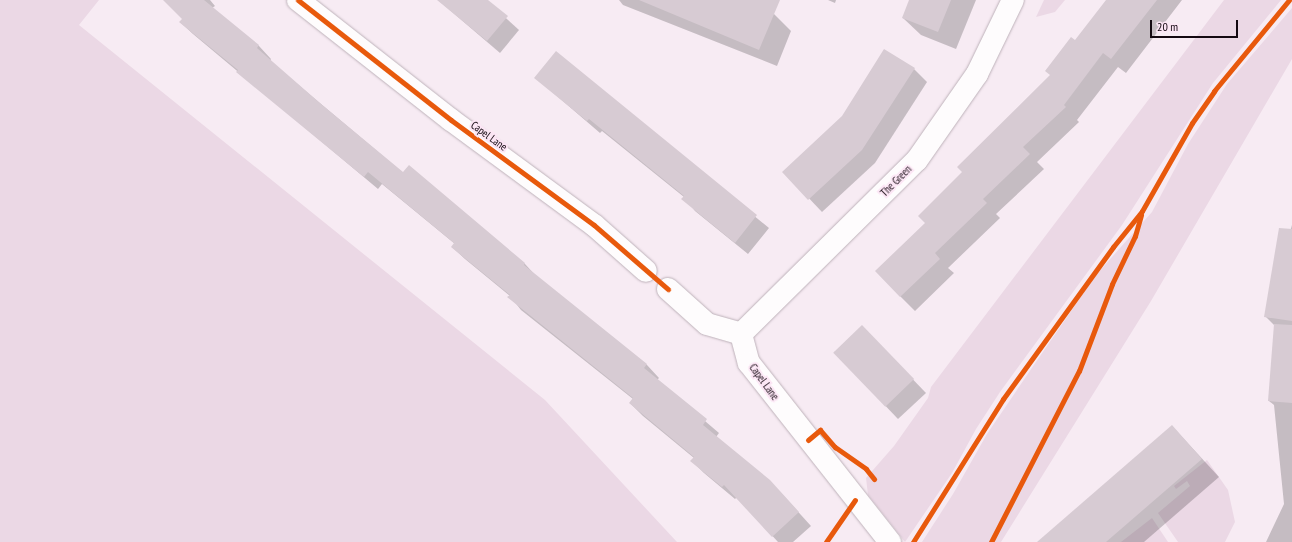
<!DOCTYPE html>
<style>
body{margin:0}
#map{position:relative;width:1292px;height:542px;overflow:hidden;background:#f7ebf3;font-family:"PT Sans Narrow",sans-serif}
div>[style]{position:absolute}
[style*='--x']{left:calc(var(--x)*1px);top:calc(var(--y)*1px);width:calc(var(--w)*1px);rotate:calc(var(--a)*1deg)}
.green>*{inset:0;background:#ebd8e5}
.shadow>*{inset:0;background:#0003}
.building>*{inset:0;background:#d7cbd3;transform-origin:0 0}
.roads{filter:drop-shadow(0 0 1px #beb2ba) drop-shadow(0 0 1px #beb2ba)}
.minor>*{height:22px;margin:-11px;padding:0 11px;transform-origin:11px;border-radius:11px;background:#fefcfd}
.cycleway>*{height:5px;margin:-2.5px;padding:0 2.5px;transform-origin:2.5px;border-radius:2.5px;background:#e8590c}
span{translate:-50% -50%;white-space:nowrap;text-align:center;line-height:1.15;-webkit-text-stroke:4px #fce6f5;paint-order:stroke}
.street-label{font-size:11px;color:#140911}
.scale{position:absolute;left:1150px;top:20px;width:88px;height:18px;box-sizing:border-box;border:2px solid #140911;border-top:0;padding-left:5px;font-size:12px;line-height:14px;white-space:nowrap;color:#140911;-webkit-text-stroke:3px #fce6f5;paint-order:stroke}
</style>
<div id="map">
<div class="green">
<div style="clip-path:polygon(0 0,99px 0,79px 25px,545px 400px,677px 542px,0 542px)"></div>
<div style="clip-path:polygon(1044px 0,1065px 0,1055px 12px,1036px 17px)"></div>
<div style="clip-path:polygon(1224px 0,1281px 0,1213px 83px,1122px 225px,1000px 392px,976px 429px,952px 473px,905px 542px,868px 495px,866px 478px,894px 446px,928px 398px,931px 387px)"></div>
<div style="clip-path:polygon(1292px 8px,1292px 59px,1151px 301px,1001px 542px,922px 542px,953px 494px,987px 434px,1038px 359px,1096px 275px,1152px 212px,1188px 144px,1227px 84px)"></div>
<div style="clip-path:polygon(1207px 460px,1228px 490px,1235px 522px,1225px 542px,1178px 542px,1158px 513px,1190px 486px,1187px 481px,1176px 489px,1174px 486px)"></div>
<div style="clip-path:polygon(1152px 518px,1168px 542px,1121px 542px)"></div>
</div>
<div class="shadow">
<div style="clip-path:polygon(164px 0,210px 0,215px 6px,212px 8px,259px 46px,271px 59px,270px 61px,403px 173px,409px 166px,525px 264px,537px 277px,647px 365px,659px 378px,657px 380px,719px 433px,716px 437px,782px 494px,811px 526px,793px 542px,778px 542px,737px 497px,735px 499px,704px 473px,692px 461px,694px 458px,643px 416px,630px 403px,633px 399px,521px 310px,510px 296px,465px 259px,452px 247px,455px 244px,382px 184px,378px 189px,193px 34px,180px 22px,183px 19px)"></div>
<div style="clip-path:polygon(438px 0,486px 0,519px 30px,500px 53px)"></div>
<div style="clip-path:polygon(619px 0,740px 0,774px 14px,791px 31px,777px 66px,623px 5px)"></div>
<div style="clip-path:polygon(828px 0,836px 0,835px 3px)"></div>
<div style="clip-path:polygon(910px 0,976px 0,956px 49px,921px 35px,903px 18px)"></div>
<div style="clip-path:polygon(1107px 0,1182px 0,1126px 73px,1118px 67px,1077px 120px,1079px 122px,1037px 162px,1044px 169px,996px 214px,1000px 218px,948px 268px,954px 273px,915px 311px,900px 296px,926px 223px,964px 172px,1051px 76px)"></div>
<div style="clip-path:polygon(556px 53px,769px 228px,748px 254px,695px 211px,684px 197px,602px 131px,600px 133px,536px 78px)"></div>
<div style="clip-path:polygon(914px 69px,927px 82px,875px 163px,822px 212px,784px 172px)"></div>
<div style="clip-path:polygon(1292px 225px,1292px 334px,1281px 332px,1265px 316px)"></div>
<div style="clip-path:polygon(1292px 337px,1292px 542px,1266px 542px,1284px 504px,1274px 405px,1269px 401px)"></div>
<div style="clip-path:polygon(874px 339px,926px 393px,898px 419px,834px 352px)"></div>
<div style="clip-path:polygon(1172px 426px,1219px 477px,1144px 542px,1048px 542px)"></div>
</div>
<div class="building">
<div style="clip-path:polygon(163px 0,204px 0,259px 45px,257px 48px,321px 104px,403px 172px,409px 165px,525px 263px,524px 265px,647px 364px,644px 368px,707px 419px,703px 425px,770px 480px,799px 512px,772px 537px,724px 485px,722px 487px,690px 461px,694px 457px,629px 403px,633px 398px,507px 297px,510px 295px,451px 247px,454px 243px,368px 172px,364px 177px,236px 72px,238px 70px,179px 22px,182px 19px)"></div>
<div style="clip-path:polygon(437px 0,488px 0,508px 16px,487px 41px)"></div>
<div style="clip-path:polygon(639px 0,780px 0,759px 50px)"></div>
<div style="clip-path:polygon(909px 0,951px 0,938px 32px,902px 18px)"></div>
<div style="clip-path:polygon(1106px 0,1157px 0,1111px 59px,1103px 53px,1064px 105px,1066px 107px,1023px 147px,1030px 154px,983px 199px,987px 203px,935px 253px,940px 259px,900px 297px,875px 271px,925px 223px,918px 216px,962px 172px,957px 167px,1050px 75px,1045px 71px,1071px 37px,1075px 40px)"></div>
<div style="clip-path:polygon(884px 49px,915px 68px,862px 150px,808px 200px,782px 172px,842px 116px)"></div>
<div style="clip-path:polygon(556px 51px,757px 215px,735px 243px,681px 199px,684px 196px,589px 119px,587px 121px,534px 78px)"></div>
<div style="clip-path:polygon(1279px 228px,1292px 229px,1292px 321px,1264px 317px)"></div>
<div style="clip-path:polygon(1274px 324px,1292px 325px,1292px 403px,1268px 401px)"></div>
<div style="left:862px;top:325px;width:75px;height:40px;rotate:46deg"></div>
<div style="clip-path:polygon(1172px 425px,1202px 459px,1106px 542px,1037px 542px)"></div>
</div>
<div class="roads">
<div class="minor">
<div style="--x:298;--y:0;--w:194;--a:38.1"></div>
<div style="--x:451;--y:120;--w:177;--a:36.3"></div>
<div style="--x:594;--y:225;--w:69;--a:41.5"></div>
<div style="--x:668;--y:289;--w:52;--a:41.9"></div>
<div style="--x:707;--y:324;--w:35;--a:16"></div>
<div style="--x:741;--y:334;--w:247;--a:-44.7"></div>
<div style="--x:917;--y:160;--w:105;--a:-55.1"></div>
<div style="--x:977;--y:74;--w:82;--a:-64.1"></div>
<div style="--x:741;--y:334;--w:30;--a:75"></div>
<div style="--x:749;--y:363;--w:228;--a:51.8"></div>
</div>
</div>
<div class="cycleway">
<div style="--x:298;--y:0;--w:194;--a:38.1"></div>
<div style="--x:451;--y:120;--w:177;--a:36.3"></div>
<div style="--x:594;--y:225;--w:98;--a:40.9"></div>
<div style="--x:808;--y:440;--w:16;--a:-40"></div>
<div style="--x:820;--y:430;--w:23;--a:49"></div>
<div style="--x:835;--y:447;--w:38;--a:35"></div>
<div style="--x:866;--y:469;--w:13;--a:51"></div>
<div style="--x:826;--y:542;--w:51;--a:-55.4"></div>
<div style="--x:913;--y:542;--w:169;--a:-57.8"></div>
<div style="--x:1003;--y:399;--w:188;--a:-54.1"></div>
<div style="--x:1113;--y:247;--w:46;--a:-51.1"></div>
<div style="--x:1142;--y:211;--w:101;--a:-60.4"></div>
<div style="--x:1192;--y:123;--w:39;--a:-55"></div>
<div style="--x:1214;--y:91;--w:118;--a:-50.5"></div>
<div style="--x:991;--y:542;--w:192;--a:-62.8"></div>
<div style="--x:1079;--y:371;--w:93;--a:-69.2"></div>
<div style="--x:1112;--y:284;--w:53;--a:-64.4"></div>
<div style="--x:1135;--y:236;--w:22;--a:-74"></div>
</div>
<div class="street-label">
<span style="left:489px;top:136px;rotate:36deg">Capel Lane</span>
<span style="left:896px;top:181px;rotate:-45deg">The Green</span>
<span style="left:764px;top:382px;rotate:54deg">Capel Lane</span>
</div>
<div class="scale">20 m</div>
</div>
